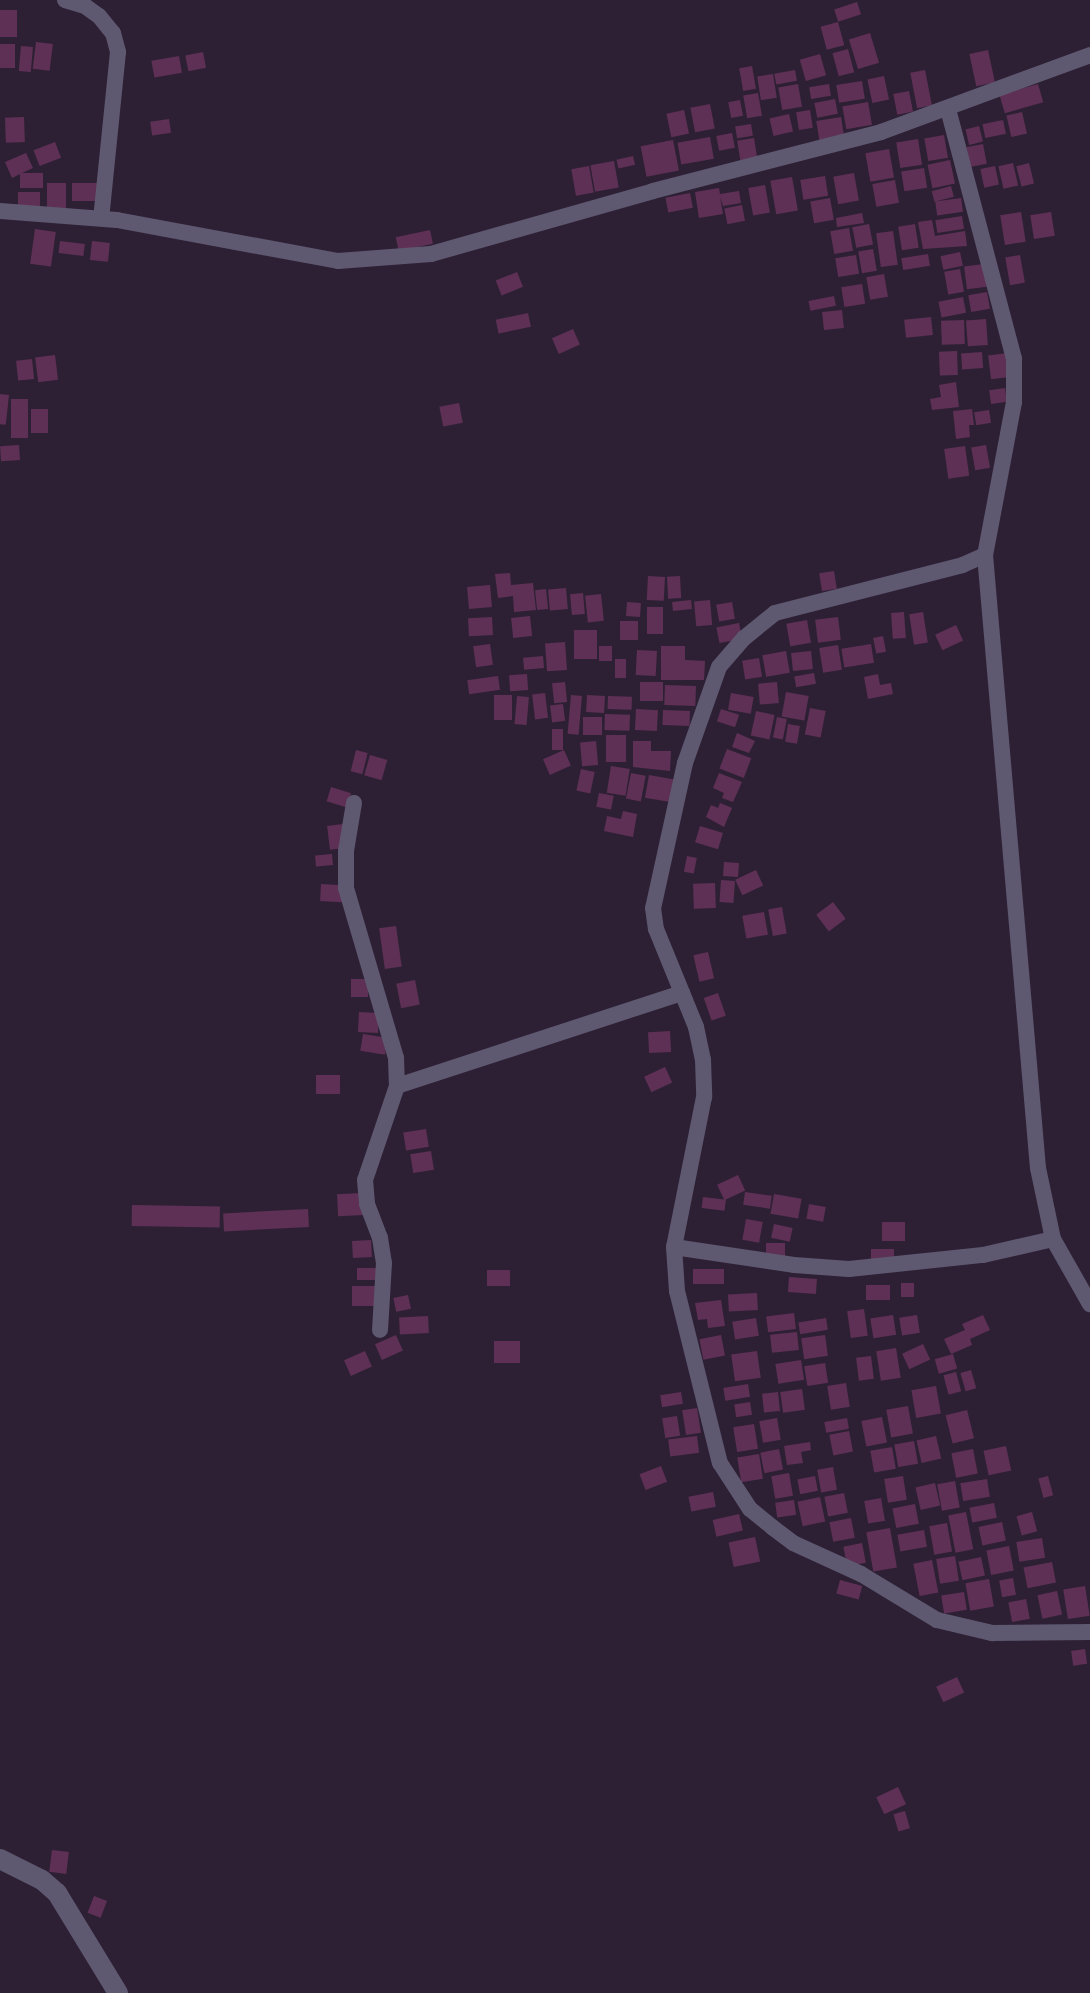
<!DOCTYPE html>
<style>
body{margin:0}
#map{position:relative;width:1090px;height:1993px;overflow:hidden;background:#2e2034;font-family:Rubik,sans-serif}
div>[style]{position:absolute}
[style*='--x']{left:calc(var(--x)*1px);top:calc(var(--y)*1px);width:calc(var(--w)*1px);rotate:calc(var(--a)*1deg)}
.building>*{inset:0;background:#5e3055;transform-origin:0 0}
.minor>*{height:16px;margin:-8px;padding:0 8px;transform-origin:8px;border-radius:8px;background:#5e5971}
.tertiary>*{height:20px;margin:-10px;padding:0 10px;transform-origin:10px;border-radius:10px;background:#5e5971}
span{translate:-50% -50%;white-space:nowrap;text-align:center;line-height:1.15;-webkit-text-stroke:8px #130d15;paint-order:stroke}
</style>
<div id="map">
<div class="building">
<div style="left:857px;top:2px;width:13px;height:24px;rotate:72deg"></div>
<div style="left:0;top:10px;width:17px;height:27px"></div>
<div style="left:838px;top:22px;width:24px;height:18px;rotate:75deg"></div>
<div style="left:870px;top:33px;width:31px;height:22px;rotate:73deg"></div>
<div style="left:36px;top:42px;width:17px;height:27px;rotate:7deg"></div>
<div style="left:0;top:44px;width:15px;height:24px"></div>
<div style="left:21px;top:46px;width:12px;height:25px;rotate:5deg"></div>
<div style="left:848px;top:49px;width:24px;height:16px;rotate:75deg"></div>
<div style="left:988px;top:50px;width:33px;height:19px;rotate:78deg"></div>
<div style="left:203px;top:52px;width:16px;height:18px;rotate:79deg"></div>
<div style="left:820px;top:54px;width:22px;height:21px;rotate:74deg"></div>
<div style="left:179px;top:56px;width:17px;height:28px;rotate:80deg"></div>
<div style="left:752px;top:66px;width:23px;height:13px;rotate:80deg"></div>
<div style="left:795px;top:70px;width:11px;height:21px;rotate:80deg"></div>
<div style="left:925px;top:70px;width:36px;height:15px;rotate:79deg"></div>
<div style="left:773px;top:74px;width:24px;height:16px;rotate:81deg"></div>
<div style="left:884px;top:76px;width:24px;height:17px;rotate:78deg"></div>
<div style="left:862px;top:81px;width:18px;height:26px;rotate:81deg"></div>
<div style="left:798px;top:84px;width:23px;height:20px;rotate:80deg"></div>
<div style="left:829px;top:84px;width:12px;height:20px;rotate:81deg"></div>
<div style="left:1038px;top:84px;width:19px;height:40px;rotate:74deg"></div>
<div style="left:909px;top:91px;width:21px;height:16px;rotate:79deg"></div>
<div style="left:758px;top:93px;width:23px;height:15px;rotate:80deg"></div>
<div style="left:835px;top:99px;width:15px;height:21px;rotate:79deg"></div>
<div style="left:740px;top:100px;width:16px;height:12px;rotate:79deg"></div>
<div style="left:868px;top:102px;width:23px;height:26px;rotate:80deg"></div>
<div style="left:710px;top:104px;width:25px;height:20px;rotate:79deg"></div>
<div style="left:684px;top:110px;width:24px;height:18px;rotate:78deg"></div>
<div style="left:810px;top:110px;width:18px;height:14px;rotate:81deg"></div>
<div style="left:1022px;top:112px;width:22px;height:16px;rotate:77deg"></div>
<div style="left:789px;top:114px;width:18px;height:20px;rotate:77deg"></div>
<div style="left:24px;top:117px;width:25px;height:19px;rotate:88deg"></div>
<div style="left:841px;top:117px;width:20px;height:25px;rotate:81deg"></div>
<div style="left:169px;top:119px;width:14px;height:19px;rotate:82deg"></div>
<div style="left:1003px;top:120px;width:14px;height:21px;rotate:78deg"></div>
<div style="left:751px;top:124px;width:12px;height:16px;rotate:81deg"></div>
<div style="left:979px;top:126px;width:16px;height:14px;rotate:76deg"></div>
<div style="left:732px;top:133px;width:15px;height:16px;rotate:79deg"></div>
<div style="left:944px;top:135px;width:23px;height:20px;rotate:80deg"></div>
<div style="left:710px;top:137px;width:22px;height:33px;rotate:80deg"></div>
<div style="left:754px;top:138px;width:20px;height:17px;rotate:81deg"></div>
<div style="left:918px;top:139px;width:26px;height:22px;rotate:81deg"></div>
<div style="left:673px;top:140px;width:31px;height:33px;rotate:79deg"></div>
<div style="left:55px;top:142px;width:17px;height:23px;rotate:69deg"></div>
<div style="left:983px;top:144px;width:20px;height:17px;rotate:79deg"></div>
<div style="left:889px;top:149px;width:29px;height:24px;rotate:80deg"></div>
<div style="clip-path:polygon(26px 153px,33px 168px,22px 173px,43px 173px,43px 188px,20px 188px,20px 174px,12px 178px,5px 162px)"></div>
<div style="left:633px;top:156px;width:9px;height:17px;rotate:77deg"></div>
<div style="left:950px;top:160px;width:24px;height:23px;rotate:78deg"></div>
<div style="left:614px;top:161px;width:27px;height:24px;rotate:80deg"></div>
<div style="left:1013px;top:163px;width:23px;height:15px;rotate:77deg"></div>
<div style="left:1029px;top:163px;width:21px;height:13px;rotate:76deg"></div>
<div style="left:589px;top:166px;width:27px;height:18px;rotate:80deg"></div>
<div style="left:995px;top:166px;width:19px;height:15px;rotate:78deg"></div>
<div style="left:924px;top:168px;width:20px;height:23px;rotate:81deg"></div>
<div style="left:854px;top:173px;width:28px;height:21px;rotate:80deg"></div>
<div style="left:825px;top:176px;width:20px;height:25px;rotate:81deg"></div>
<div style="left:792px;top:177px;width:34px;height:22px;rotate:80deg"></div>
<div style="left:895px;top:180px;width:23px;height:23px;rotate:80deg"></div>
<div style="left:47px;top:183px;width:19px;height:25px"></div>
<div style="left:100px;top:183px;width:18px;height:28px;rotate:90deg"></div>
<div style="left:765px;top:185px;width:28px;height:17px;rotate:80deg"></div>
<div style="left:951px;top:186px;width:11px;height:20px;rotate:75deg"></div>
<div style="clip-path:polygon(719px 188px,720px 194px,739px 191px,741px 203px,723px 206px,720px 197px,723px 214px,699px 218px,695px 192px)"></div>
<div style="left:18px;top:192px;width:22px;height:14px"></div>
<div style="left:690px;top:193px;width:15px;height:25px;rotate:79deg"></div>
<div style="left:830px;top:198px;width:22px;height:20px;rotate:80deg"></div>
<div style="left:961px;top:198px;width:14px;height:26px;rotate:82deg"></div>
<div style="left:742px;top:205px;width:16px;height:18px;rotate:79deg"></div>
<div style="left:1021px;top:212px;width:30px;height:21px;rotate:81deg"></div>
<div style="left:1051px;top:212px;width:24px;height:21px;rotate:81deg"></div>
<div style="clip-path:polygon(862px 213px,864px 223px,837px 227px,836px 218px)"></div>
<div style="left:962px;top:216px;width:13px;height:27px;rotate:81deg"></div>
<div style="clip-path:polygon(932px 220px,935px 236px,965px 231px,967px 246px,923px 249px,918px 222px)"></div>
<div style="left:869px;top:224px;width:21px;height:17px;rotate:79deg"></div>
<div style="left:915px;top:224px;width:24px;height:17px;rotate:81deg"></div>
<div style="left:849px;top:228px;width:23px;height:19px;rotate:80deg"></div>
<div style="left:35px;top:229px;width:21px;height:35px;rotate:8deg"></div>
<div style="left:430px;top:230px;width:14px;height:35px;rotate:78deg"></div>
<div style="left:893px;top:231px;width:34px;height:17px;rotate:82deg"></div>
<div style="left:60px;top:241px;width:25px;height:12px;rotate:7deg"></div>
<div style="left:92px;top:241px;width:18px;height:19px;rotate:6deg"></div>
<div style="left:873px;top:249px;width:22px;height:15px;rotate:80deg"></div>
<div style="left:960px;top:252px;width:14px;height:20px;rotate:78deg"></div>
<div style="left:928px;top:254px;width:12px;height:27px;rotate:81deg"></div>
<div style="left:856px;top:255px;width:19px;height:21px;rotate:81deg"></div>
<div style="left:1020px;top:255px;width:28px;height:15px;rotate:80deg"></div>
<div style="left:984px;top:264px;width:23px;height:20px;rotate:83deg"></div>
<div style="left:960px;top:269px;width:23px;height:16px;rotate:80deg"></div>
<div style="left:517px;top:272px;width:16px;height:23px;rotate:68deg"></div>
<div style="left:884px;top:274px;width:23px;height:18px;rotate:80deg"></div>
<div style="left:862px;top:284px;width:20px;height:21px;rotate:81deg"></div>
<div style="left:987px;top:292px;width:17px;height:19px;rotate:80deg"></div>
<div style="left:834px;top:296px;width:10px;height:26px;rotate:79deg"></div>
<div style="left:963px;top:297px;width:16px;height:25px;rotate:79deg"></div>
<div style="left:842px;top:310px;width:18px;height:20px;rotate:84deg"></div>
<div style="left:528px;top:313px;width:14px;height:33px;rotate:78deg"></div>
<div style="left:931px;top:317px;width:18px;height:27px;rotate:84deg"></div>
<div style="left:986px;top:319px;width:26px;height:20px;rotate:86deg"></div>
<div style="left:964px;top:320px;width:24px;height:23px;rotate:88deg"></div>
<div style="left:573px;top:329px;width:17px;height:23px;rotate:66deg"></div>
<div style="left:957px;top:351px;width:24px;height:18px;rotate:88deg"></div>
<div style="left:982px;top:352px;width:16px;height:21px;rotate:86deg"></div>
<div style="left:1008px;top:353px;width:24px;height:20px;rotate:83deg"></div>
<div style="left:55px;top:355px;width:25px;height:20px;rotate:83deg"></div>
<div style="left:32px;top:359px;width:20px;height:16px;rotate:84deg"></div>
<div style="clip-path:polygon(956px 382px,959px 407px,932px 410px,930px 399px,941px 397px,939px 385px)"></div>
<div style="left:1005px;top:388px;width:14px;height:16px;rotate:82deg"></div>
<div style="left:0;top:394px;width:9px;height:30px;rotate:6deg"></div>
<div style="left:11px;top:399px;width:17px;height:39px"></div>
<div style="left:459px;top:403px;width:20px;height:20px;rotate:79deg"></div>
<div style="left:31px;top:409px;width:17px;height:24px"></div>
<div style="clip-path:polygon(972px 409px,974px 425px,969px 425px,970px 437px,956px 439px,953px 411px)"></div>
<div style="left:989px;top:410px;width:13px;height:15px;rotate:81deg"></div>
<div style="left:19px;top:445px;width:15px;height:19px;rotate:86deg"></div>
<div style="left:986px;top:445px;width:23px;height:15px;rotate:80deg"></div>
<div style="left:965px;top:446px;width:30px;height:21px;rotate:82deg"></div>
<div style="left:834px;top:571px;width:18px;height:15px;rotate:81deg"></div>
<div style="clip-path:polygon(510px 573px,511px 585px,533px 583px,536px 610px,514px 612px,513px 596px,498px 598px,495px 574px)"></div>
<div style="left:648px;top:576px;width:17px;height:24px;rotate:3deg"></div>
<div style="left:680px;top:576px;width:22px;height:13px;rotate:87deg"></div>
<div style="left:490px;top:585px;width:22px;height:23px;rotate:85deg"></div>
<div style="left:566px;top:588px;width:21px;height:18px;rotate:85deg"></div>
<div style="left:546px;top:589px;width:20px;height:11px;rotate:84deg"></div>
<div style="left:583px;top:593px;width:21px;height:13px;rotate:85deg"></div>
<div style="left:601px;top:594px;width:27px;height:16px;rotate:84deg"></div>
<div style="left:691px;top:600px;width:9px;height:19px;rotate:84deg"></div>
<div style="left:710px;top:600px;width:25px;height:16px;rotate:85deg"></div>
<div style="left:627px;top:602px;width:14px;height:14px;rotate:4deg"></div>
<div style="left:732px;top:602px;width:17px;height:16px;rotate:80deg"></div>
<div style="left:647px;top:607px;width:16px;height:27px"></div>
<div style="left:904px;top:612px;width:26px;height:13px;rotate:86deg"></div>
<div style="left:923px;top:612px;width:31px;height:14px;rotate:81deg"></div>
<div style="left:530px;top:616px;width:20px;height:19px;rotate:84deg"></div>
<div style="left:492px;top:617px;width:18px;height:24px;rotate:87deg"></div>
<div style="left:838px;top:617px;width:23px;height:23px;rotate:83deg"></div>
<div style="left:807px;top:620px;width:23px;height:21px;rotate:80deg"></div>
<div style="left:620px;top:621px;width:18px;height:19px"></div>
<div style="left:739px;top:623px;width:16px;height:23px;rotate:79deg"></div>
<div style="left:956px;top:625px;width:17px;height:23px;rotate:65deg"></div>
<div style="left:574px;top:630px;width:23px;height:29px"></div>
<div style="left:883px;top:636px;width:16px;height:10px;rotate:79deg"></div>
<div style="left:565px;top:642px;width:28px;height:20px;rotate:86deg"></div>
<div style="left:490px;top:644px;width:21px;height:17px;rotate:82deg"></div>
<div style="left:871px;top:644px;width:19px;height:30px;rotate:81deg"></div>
<div style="left:838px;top:645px;width:25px;height:19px;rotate:81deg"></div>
<div style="left:612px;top:646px;width:15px;height:13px;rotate:90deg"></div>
<div style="clip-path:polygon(661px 646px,685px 646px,685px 660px,705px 661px,704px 680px,661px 680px)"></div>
<div style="left:637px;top:650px;width:20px;height:25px;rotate:3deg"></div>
<div style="left:786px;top:651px;width:22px;height:24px;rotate:80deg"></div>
<div style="left:811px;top:651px;width:18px;height:20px;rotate:84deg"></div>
<div style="left:543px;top:656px;width:12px;height:20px;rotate:85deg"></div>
<div style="left:759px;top:658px;width:19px;height:17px;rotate:81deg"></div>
<div style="left:626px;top:659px;width:19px;height:11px;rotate:90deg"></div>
<div style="left:814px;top:673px;width:11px;height:20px;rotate:80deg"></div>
<div style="left:527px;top:674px;width:16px;height:18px;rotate:86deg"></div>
<div style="clip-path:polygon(878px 674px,880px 685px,891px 683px,893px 694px,868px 699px,864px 677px)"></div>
<div style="left:498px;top:676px;width:14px;height:31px;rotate:82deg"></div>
<div style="left:565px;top:682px;width:20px;height:13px;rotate:84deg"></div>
<div style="left:640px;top:682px;width:23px;height:19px"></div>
<div style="left:777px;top:682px;width:21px;height:19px;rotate:85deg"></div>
<div style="left:665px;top:685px;width:31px;height:20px;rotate:2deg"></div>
<div style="left:786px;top:692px;width:23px;height:25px;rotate:10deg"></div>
<div style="left:545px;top:693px;width:25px;height:13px;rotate:83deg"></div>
<div style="left:731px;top:693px;width:23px;height:17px;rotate:10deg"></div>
<div style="left:494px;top:695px;width:18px;height:25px"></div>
<div style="left:571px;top:695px;width:11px;height:39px;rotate:5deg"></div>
<div style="left:587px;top:695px;width:18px;height:17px;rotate:3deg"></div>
<div style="left:517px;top:696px;width:12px;height:28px;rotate:5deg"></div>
<div style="left:608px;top:696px;width:24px;height:13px;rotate:2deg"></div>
<div style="left:563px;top:704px;width:17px;height:13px;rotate:83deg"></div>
<div style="left:810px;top:708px;width:16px;height:27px;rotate:11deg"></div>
<div style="left:636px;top:709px;width:22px;height:21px;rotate:3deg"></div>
<div style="left:721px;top:709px;width:19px;height:13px;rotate:18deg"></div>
<div style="left:663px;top:710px;width:27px;height:15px;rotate:2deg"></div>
<div style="left:756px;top:711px;width:19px;height:25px;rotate:12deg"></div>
<div style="left:605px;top:714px;width:25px;height:16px;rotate:2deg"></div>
<div style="left:583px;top:717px;width:19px;height:18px"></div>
<div style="left:777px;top:717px;width:10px;height:21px;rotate:11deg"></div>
<div style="left:788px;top:724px;width:12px;height:18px;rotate:9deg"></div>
<div style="left:552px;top:729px;width:11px;height:21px"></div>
<div style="clip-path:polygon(737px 733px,755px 741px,749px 753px,732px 747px)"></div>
<div style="left:606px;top:735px;width:20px;height:27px"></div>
<div style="left:596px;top:741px;width:24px;height:16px;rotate:85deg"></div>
<div style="clip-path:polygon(633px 741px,651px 741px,651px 751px,671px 751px,670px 771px,633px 767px)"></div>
<div style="left:727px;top:749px;width:26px;height:21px;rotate:21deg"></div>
<div style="left:356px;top:750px;width:12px;height:22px;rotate:14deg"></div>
<div style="left:564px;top:750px;width:17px;height:23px;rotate:66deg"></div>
<div style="left:370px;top:755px;width:18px;height:21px;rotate:16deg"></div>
<div style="left:611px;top:766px;width:19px;height:27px;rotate:9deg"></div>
<div style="left:581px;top:769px;width:14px;height:22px;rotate:12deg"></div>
<div style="left:631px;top:773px;width:15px;height:26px;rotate:11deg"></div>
<div style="clip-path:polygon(719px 773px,742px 782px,733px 802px,722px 798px,724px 793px,713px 788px)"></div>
<div style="left:649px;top:775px;width:27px;height:23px;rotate:10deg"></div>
<div style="left:331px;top:787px;width:21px;height:15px;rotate:17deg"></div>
<div style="left:599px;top:793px;width:15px;height:14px;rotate:11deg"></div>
<div style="clip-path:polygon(720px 803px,732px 808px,724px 827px,706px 817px,711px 805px,718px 808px)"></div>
<div style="clip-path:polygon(623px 811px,637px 814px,633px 837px,604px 831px,607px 816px,621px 819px)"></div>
<div style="left:343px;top:824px;width:24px;height:16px;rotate:83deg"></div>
<div style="left:700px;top:826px;width:24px;height:17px;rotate:17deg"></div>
<div style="left:332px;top:854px;width:11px;height:17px;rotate:85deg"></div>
<div style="left:687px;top:856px;width:10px;height:16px;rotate:11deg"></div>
<div style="left:724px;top:862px;width:15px;height:14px;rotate:4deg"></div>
<div style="left:756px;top:870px;width:17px;height:23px;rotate:65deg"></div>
<div style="left:721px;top:880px;width:14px;height:22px;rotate:4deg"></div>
<div style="left:715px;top:883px;width:25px;height:22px;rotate:88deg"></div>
<div style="left:321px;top:884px;width:22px;height:17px;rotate:3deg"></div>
<div style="left:833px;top:902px;width:21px;height:21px;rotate:53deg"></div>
<div style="left:782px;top:907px;width:27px;height:14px;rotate:80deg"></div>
<div style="left:764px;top:912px;width:23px;height:22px;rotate:80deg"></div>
<div style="left:396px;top:926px;width:41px;height:17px;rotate:82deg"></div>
<div style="left:708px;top:952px;width:27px;height:15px;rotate:77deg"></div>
<div style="left:351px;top:979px;width:17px;height:18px"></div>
<div style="left:415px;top:980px;width:25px;height:19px;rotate:79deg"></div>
<div style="left:718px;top:993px;width:24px;height:15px;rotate:71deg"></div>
<div style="left:359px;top:1012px;width:20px;height:20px;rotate:3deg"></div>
<div style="left:670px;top:1031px;width:21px;height:22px;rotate:87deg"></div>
<div style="left:363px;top:1034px;width:25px;height:17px;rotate:9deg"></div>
<div style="left:665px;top:1067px;width:17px;height:23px;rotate:65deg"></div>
<div style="left:316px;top:1075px;width:24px;height:19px"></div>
<div style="left:426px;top:1129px;width:18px;height:23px;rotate:81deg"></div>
<div style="left:431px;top:1151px;width:19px;height:21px;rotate:81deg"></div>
<div style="left:738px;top:1175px;width:17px;height:23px;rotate:65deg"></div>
<div style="left:745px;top:1192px;width:27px;height:13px;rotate:8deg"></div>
<div style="left:362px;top:1193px;width:22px;height:25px;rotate:87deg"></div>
<div style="left:774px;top:1194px;width:28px;height:20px;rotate:10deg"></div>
<div style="left:703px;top:1197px;width:23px;height:11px;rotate:7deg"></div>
<div style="left:809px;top:1204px;width:17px;height:15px;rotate:10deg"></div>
<div style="left:132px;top:1205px;width:88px;height:21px;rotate:1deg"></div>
<div style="left:308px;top:1209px;width:18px;height:85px;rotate:87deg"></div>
<div style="left:746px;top:1219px;width:17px;height:21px;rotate:10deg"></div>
<div style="left:905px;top:1222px;width:19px;height:23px;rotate:90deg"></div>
<div style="left:774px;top:1224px;width:19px;height:14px;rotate:12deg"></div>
<div style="left:371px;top:1240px;width:17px;height:19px;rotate:87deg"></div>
<div style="left:785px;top:1243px;width:15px;height:19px;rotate:90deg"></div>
<div style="left:894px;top:1249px;width:15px;height:23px;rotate:90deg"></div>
<div style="left:377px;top:1268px;width:12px;height:20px;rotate:90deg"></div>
<div style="left:693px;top:1269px;width:31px;height:15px"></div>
<div style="left:487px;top:1270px;width:23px;height:16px"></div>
<div style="left:789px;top:1277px;width:28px;height:15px;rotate:4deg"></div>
<div style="left:901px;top:1283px;width:13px;height:14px"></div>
<div style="left:866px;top:1285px;width:24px;height:15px"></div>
<div style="left:352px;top:1286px;width:25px;height:20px"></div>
<div style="left:757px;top:1293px;width:17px;height:29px;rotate:87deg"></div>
<div style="left:408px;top:1295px;width:14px;height:15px;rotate:78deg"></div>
<div style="clip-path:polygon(721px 1300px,725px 1326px,708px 1328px,707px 1319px,698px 1320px,695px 1303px)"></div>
<div style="left:864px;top:1309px;width:27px;height:17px;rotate:82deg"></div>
<div style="left:794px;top:1313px;width:16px;height:28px;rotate:83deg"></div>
<div style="left:893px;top:1315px;width:20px;height:23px;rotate:81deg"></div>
<div style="left:917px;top:1315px;width:18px;height:18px;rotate:81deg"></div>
<div style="clip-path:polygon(983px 1315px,990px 1330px,970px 1339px,972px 1345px,951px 1354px,944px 1339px,965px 1330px,962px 1324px)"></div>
<div style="left:428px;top:1316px;width:17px;height:29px;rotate:87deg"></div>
<div style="left:756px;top:1318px;width:18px;height:24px;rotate:81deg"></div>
<div style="left:826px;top:1318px;width:12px;height:28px;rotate:81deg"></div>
<div style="left:797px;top:1332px;width:18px;height:27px;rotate:84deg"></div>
<div style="left:396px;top:1335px;width:17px;height:23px;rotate:66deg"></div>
<div style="left:721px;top:1335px;width:21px;height:22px;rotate:79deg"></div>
<div style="left:825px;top:1335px;width:21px;height:24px;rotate:82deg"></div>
<div style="left:494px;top:1341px;width:26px;height:22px"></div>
<div style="left:923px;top:1344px;width:17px;height:23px;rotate:65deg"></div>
<div style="left:896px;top:1348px;width:30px;height:20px;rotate:81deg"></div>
<div style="left:365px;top:1351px;width:17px;height:23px;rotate:66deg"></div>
<div style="left:757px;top:1351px;width:27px;height:26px;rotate:82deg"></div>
<div style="left:953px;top:1354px;width:15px;height:19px;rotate:74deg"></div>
<div style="left:871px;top:1356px;width:23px;height:15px;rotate:83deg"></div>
<div style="left:801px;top:1360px;width:20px;height:26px;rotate:81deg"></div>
<div style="left:825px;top:1363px;width:20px;height:21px;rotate:81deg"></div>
<div style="left:971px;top:1370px;width:19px;height:11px;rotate:74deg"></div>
<div style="left:956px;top:1372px;width:20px;height:13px;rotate:75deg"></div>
<div style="left:846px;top:1383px;width:24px;height:19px;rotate:81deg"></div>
<div style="left:748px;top:1384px;width:13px;height:25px;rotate:81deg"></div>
<div style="left:936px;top:1386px;width:28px;height:25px;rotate:80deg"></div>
<div style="left:802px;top:1389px;width:21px;height:22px;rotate:82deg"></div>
<div style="left:681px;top:1392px;width:12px;height:21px;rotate:81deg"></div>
<div style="left:778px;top:1392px;width:19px;height:16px;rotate:84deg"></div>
<div style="left:750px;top:1402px;width:13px;height:16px;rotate:81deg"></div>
<div style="left:908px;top:1406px;width:28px;height:22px;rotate:80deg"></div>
<div style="left:697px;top:1408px;width:25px;height:15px;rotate:81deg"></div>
<div style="left:967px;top:1410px;width:29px;height:22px;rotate:76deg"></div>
<div style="left:677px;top:1416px;width:20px;height:15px;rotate:81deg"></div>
<div style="left:882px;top:1417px;width:26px;height:21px;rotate:79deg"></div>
<div style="left:777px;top:1418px;width:22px;height:18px;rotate:80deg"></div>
<div style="left:847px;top:1418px;width:11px;height:23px;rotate:80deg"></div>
<div style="left:754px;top:1424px;width:25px;height:21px;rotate:81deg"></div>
<div style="left:849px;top:1431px;width:21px;height:20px;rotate:79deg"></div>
<div style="left:697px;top:1436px;width:17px;height:29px;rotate:83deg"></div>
<div style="left:936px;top:1436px;width:23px;height:20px;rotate:77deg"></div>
<div style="left:914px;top:1441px;width:23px;height:20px;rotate:80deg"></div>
<div style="clip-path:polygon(810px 1442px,811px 1450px,801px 1452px,803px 1463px,787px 1465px,784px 1446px)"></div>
<div style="left:1006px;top:1446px;width:25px;height:23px;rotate:78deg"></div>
<div style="left:892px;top:1447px;width:22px;height:22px;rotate:80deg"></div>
<div style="left:779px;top:1449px;width:21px;height:19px;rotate:79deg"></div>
<div style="left:973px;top:1449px;width:25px;height:22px;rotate:79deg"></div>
<div style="left:759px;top:1454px;width:25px;height:22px;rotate:81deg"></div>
<div style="left:661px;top:1466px;width:17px;height:23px;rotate:69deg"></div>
<div style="left:833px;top:1467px;width:23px;height:16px;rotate:80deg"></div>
<div style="left:789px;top:1473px;width:23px;height:18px;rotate:80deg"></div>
<div style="left:815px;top:1476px;width:15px;height:18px;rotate:79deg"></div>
<div style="left:903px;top:1476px;width:24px;height:19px;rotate:81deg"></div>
<div style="left:1048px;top:1476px;width:20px;height:10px;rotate:75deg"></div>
<div style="left:987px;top:1479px;width:18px;height:27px;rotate:81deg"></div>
<div style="left:955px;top:1481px;width:27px;height:18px;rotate:80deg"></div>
<div style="left:935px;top:1483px;width:23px;height:20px;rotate:77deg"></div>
<div style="left:713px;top:1492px;width:15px;height:25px;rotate:79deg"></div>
<div style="left:844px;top:1493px;width:20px;height:20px;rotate:79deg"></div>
<div style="left:820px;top:1497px;width:25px;height:23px;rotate:78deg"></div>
<div style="left:881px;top:1498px;width:23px;height:17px;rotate:80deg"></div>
<div style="left:794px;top:1500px;width:15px;height:19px;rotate:82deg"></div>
<div style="left:994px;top:1503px;width:15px;height:25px;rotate:79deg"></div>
<div style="left:915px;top:1504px;width:20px;height:23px;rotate:79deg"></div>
<div style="left:966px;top:1512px;width:38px;height:18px;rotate:79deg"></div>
<div style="left:1032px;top:1512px;width:20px;height:16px;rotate:75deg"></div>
<div style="left:739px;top:1514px;width:17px;height:27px;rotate:77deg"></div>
<div style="left:851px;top:1518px;width:20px;height:22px;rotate:79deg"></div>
<div style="left:1002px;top:1522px;width:19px;height:24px;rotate:78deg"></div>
<div style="left:947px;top:1523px;width:29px;height:18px;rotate:80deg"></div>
<div style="left:890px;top:1528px;width:40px;height:24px;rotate:80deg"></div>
<div style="left:924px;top:1530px;width:17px;height:27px;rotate:80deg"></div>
<div style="left:755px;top:1537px;width:25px;height:27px;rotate:78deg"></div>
<div style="left:1042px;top:1538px;width:20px;height:26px;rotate:81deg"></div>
<div style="left:862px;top:1543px;width:20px;height:19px;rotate:79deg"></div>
<div style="left:1009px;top:1546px;width:25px;height:23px;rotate:79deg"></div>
<div style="left:955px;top:1556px;width:25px;height:19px;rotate:81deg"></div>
<div style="left:981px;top:1557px;width:19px;height:23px;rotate:78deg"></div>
<div style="left:932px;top:1560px;width:33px;height:19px;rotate:79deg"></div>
<div style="left:1052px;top:1562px;width:21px;height:29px;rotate:79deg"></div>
<div style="left:1013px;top:1578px;width:17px;height:14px;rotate:80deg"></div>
<div style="left:989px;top:1579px;width:28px;height:24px;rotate:80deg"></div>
<div style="left:840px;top:1580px;width:23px;height:14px;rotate:15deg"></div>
<div style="left:1085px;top:1586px;width:30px;height:22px;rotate:81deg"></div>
<div style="left:1057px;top:1591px;width:24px;height:20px;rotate:78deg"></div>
<div style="left:964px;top:1592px;width:18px;height:23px;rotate:81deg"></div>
<div style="left:1026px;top:1599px;width:20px;height:18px;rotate:79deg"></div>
<div style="left:1085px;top:1649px;width:15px;height:14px;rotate:82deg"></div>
<div style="left:957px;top:1677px;width:17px;height:23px;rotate:65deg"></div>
<div style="left:898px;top:1787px;width:19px;height:24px;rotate:65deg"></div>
<div style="left:905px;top:1811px;width:18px;height:12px;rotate:74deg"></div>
<div style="left:52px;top:1850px;width:17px;height:22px;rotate:7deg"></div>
<div style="left:94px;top:1896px;width:14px;height:18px;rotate:21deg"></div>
</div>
<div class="minor">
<div style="--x:65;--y:0;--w:21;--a:17"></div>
<div style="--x:85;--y:6;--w:17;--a:36"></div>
<div style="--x:99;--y:16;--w:22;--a:51"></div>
<div style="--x:113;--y:33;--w:20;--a:75"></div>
<div style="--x:118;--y:52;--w:167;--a:95.8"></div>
<div style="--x:948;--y:109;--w:259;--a:75.2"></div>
<div style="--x:1014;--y:359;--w:43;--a:90"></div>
<div style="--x:1014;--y:402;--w:156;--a:100.7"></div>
<div style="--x:985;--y:555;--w:24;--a:156"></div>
<div style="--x:963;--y:565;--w:194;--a:165.7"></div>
<div style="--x:775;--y:613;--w:40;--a:141"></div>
<div style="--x:744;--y:638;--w:38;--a:131"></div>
<div style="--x:719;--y:667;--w:102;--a:109.5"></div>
<div style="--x:685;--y:763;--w:148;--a:102.4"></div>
<div style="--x:653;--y:908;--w:21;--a:82"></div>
<div style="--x:656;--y:929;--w:106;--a:67.8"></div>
<div style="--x:696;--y:1027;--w:34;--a:78"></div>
<div style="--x:703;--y:1060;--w:37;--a:88"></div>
<div style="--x:704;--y:1097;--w:153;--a:101.3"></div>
<div style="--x:674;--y:1247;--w:44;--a:86.1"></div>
<div style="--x:677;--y:1291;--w:177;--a:76"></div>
<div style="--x:720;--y:1463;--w:55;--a:56.9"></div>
<div style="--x:750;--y:1509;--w:28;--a:39"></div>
<div style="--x:772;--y:1527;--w:26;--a:37"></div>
<div style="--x:793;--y:1543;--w:75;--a:24.5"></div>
<div style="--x:861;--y:1574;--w:89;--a:31.2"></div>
<div style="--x:937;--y:1620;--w:57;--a:13.3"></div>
<div style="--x:992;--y:1633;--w:98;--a:-0.6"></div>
<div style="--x:0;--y:211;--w:117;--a:4.4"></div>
<div style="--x:117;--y:220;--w:225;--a:10.5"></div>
<div style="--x:338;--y:261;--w:93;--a:-4.3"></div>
<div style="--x:431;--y:254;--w:231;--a:-15.8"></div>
<div style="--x:653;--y:191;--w:236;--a:-14.5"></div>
<div style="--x:881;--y:132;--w:223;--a:-20.2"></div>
<div style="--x:985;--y:555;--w:615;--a:85.06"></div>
<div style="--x:1038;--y:1168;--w:73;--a:78.1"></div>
<div style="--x:1053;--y:1239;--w:75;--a:60.4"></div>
<div style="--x:354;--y:803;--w:49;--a:99.5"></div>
<div style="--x:346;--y:851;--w:37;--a:90"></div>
<div style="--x:346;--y:888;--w:177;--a:73.6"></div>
<div style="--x:396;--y:1058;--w:28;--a:88"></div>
<div style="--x:397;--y:1086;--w:99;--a:108.8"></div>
<div style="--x:365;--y:1180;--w:24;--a:85"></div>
<div style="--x:367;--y:1204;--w:36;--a:69"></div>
<div style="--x:380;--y:1238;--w:25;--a:81"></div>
<div style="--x:384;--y:1263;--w:67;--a:93.4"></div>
<div style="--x:397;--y:1086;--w:300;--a:-18.1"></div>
<div style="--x:674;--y:1247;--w:121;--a:8.5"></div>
<div style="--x:794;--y:1265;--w:55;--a:4.2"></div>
<div style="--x:849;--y:1269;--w:135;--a:-6"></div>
<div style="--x:983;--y:1255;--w:72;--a:-12.9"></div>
</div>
<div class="tertiary">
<div style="--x:0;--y:1859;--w:47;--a:26.6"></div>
<div style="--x:42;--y:1880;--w:20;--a:41"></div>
<div style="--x:57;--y:1893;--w:117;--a:58.6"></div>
</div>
</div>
